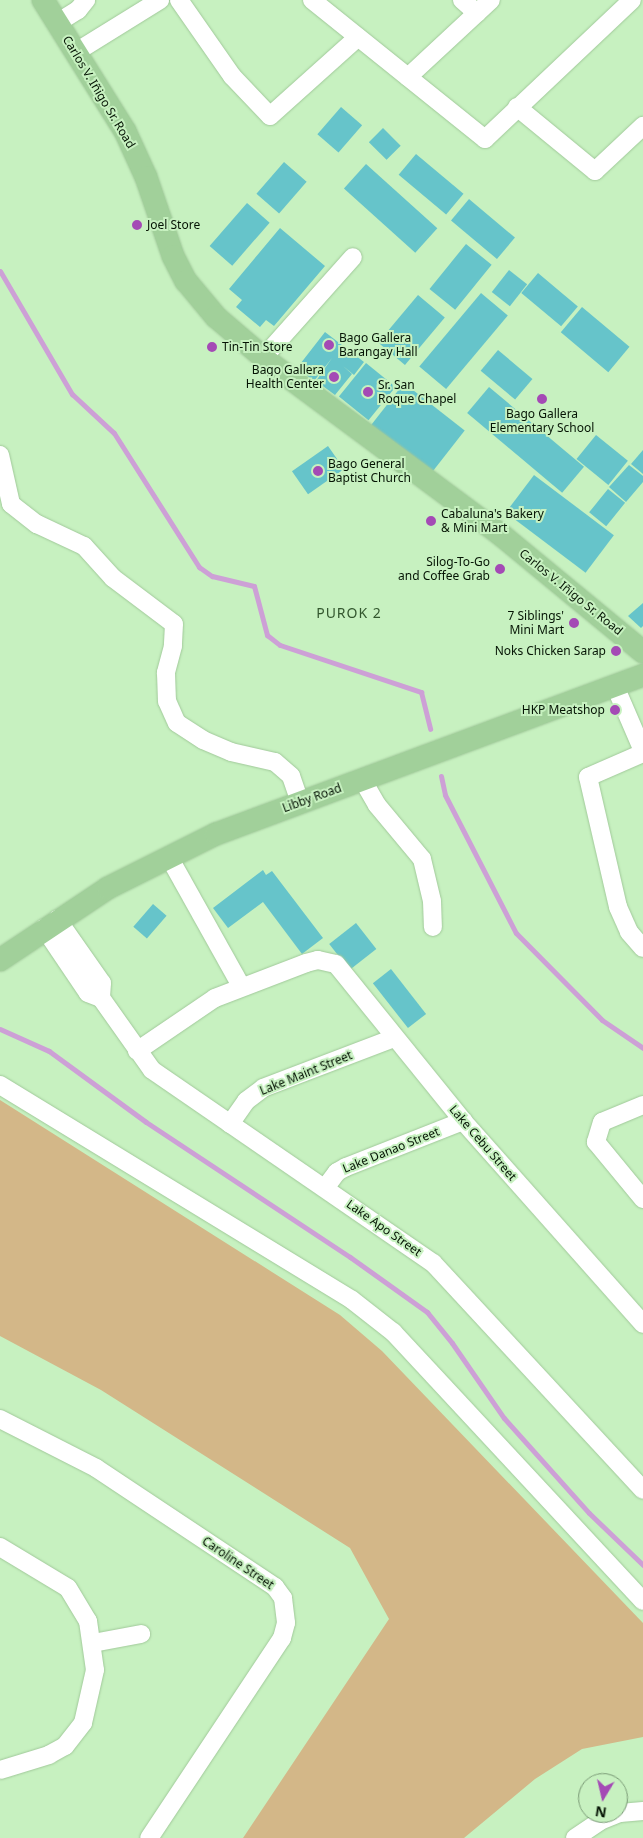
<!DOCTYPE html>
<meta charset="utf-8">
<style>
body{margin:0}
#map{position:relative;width:643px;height:1838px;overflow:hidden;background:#c7f1c0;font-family:"Noto Sans",sans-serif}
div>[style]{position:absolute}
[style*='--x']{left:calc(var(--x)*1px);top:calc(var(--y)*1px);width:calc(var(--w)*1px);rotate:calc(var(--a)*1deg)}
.green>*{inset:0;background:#d3b788}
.stream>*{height:5px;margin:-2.5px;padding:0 2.5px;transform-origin:2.5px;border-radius:2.5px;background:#cda0d6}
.building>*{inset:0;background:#66c4ca;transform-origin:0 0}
.roads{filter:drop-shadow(0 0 1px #a1c99a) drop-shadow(0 0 1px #a1c99a)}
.minor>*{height:18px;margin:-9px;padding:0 9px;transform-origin:9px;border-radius:9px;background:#fff}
.major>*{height:22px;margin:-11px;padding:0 11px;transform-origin:11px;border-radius:11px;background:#a1d09a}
.dots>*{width:14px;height:14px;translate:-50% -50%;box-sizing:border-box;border:2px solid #c7f1c0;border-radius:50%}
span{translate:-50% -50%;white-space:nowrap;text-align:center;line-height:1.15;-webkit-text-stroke:4px #c7f1c0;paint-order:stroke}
.street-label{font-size:12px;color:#051404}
.poi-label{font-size:12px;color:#051404}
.left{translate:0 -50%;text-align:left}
.right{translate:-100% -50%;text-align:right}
.neighbourhood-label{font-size:14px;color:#33572e;letter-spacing:1px}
.north{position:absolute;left:578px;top:1773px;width:50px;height:50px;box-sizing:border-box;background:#c7f1c0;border:1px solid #799975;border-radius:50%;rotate:189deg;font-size:14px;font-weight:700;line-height:20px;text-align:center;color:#051404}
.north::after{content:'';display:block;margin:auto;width:18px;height:22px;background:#a44ab5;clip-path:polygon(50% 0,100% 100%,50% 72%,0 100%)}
</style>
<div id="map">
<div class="green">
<div style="clip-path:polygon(0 1100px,340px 1315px,382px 1351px,643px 1623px,643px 1737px,582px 1749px,535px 1779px,464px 1838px,243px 1838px,389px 1619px,350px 1548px,101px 1390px,0 1336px)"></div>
</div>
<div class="stream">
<div style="--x:0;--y:271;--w:143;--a:59.7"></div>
<div style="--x:72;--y:394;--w:57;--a:42.9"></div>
<div style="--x:114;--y:433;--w:159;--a:57.6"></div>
<div style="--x:199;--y:567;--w:16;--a:35"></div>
<div style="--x:212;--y:576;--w:43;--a:13.4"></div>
<div style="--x:254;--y:586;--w:51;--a:75.1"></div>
<div style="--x:267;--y:635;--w:16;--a:38"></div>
<div style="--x:280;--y:645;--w:149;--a:18.4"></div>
<div style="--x:421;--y:692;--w:38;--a:76"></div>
<div style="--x:441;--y:776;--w:19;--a:78"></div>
<div style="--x:445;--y:795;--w:155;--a:62.8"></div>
<div style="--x:516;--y:933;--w:122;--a:45.3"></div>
<div style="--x:602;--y:1020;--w:50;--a:34.3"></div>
<div style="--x:0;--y:1029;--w:54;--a:24.2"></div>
<div style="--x:49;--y:1051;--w:120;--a:36.2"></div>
<div style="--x:146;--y:1122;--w:245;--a:33.5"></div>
<div style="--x:350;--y:1257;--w:95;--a:35.5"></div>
<div style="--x:427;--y:1312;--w:40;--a:51"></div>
<div style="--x:452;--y:1343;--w:91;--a:55.3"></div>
<div style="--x:504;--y:1418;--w:127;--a:48.2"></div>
<div style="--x:589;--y:1513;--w:75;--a:43.9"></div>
</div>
<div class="building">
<div style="left:341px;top:107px;width:28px;height:36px;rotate:41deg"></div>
<div style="left:383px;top:128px;width:25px;height:20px;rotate:45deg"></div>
<div style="left:416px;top:154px;width:62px;height:27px;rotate:40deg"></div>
<div style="left:284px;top:162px;width:30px;height:42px;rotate:41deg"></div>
<div style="left:366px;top:164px;width:96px;height:33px;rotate:42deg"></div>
<div style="left:469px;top:199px;width:60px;height:28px;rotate:40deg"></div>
<div style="left:247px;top:203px;width:30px;height:57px;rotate:41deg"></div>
<div style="clip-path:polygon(280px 228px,325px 266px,274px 326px,266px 320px,260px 327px,236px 307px,242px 300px,229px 289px)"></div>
<div style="left:466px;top:244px;width:33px;height:58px;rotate:39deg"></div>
<div style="left:509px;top:270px;width:23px;height:28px;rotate:38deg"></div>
<div style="left:538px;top:273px;width:52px;height:26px;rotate:40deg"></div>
<div style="left:481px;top:293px;width:35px;height:96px;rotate:40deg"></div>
<div style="left:418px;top:295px;width:35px;height:62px;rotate:40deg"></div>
<div style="left:582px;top:307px;width:62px;height:33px;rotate:40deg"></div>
<div style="clip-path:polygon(325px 332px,364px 362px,354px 375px,343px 366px,352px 374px,335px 395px,316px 381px,332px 358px,314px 381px,297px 368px)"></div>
<div style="left:498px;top:350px;width:45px;height:27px;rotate:40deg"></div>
<div style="left:366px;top:363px;width:38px;height:43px;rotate:39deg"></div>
<div style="left:404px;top:383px;width:77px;height:54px;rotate:38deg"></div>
<div style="left:489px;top:387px;width:124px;height:34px;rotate:40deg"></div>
<div style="left:596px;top:435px;width:41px;height:31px;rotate:39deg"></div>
<div style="left:328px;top:446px;width:28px;height:44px;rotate:55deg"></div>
<div style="clip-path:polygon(643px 450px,643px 474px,631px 464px)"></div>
<div style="clip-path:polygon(629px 465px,643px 476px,643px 482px,626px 502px,609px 487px)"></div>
<div style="left:534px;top:475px;width:100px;height:47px;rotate:37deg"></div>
<div style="left:608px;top:489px;width:22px;height:30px;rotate:39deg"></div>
<div style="clip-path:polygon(643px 603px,643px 626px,641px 628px,628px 616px)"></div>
<div style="clip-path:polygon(263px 870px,266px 875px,272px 871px,323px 938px,302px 954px,263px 902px,228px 928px,213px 908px)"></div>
<div style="left:153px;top:904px;width:18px;height:30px;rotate:41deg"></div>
<div style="left:356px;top:923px;width:33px;height:34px;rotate:52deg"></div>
<div style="left:391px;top:969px;width:57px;height:23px;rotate:52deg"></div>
</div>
<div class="roads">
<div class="minor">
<div style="--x:179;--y:0;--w:93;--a:55.1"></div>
<div style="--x:232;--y:76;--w:55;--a:46.5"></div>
<div style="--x:270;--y:116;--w:118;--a:-41.9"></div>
<div style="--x:312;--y:0;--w:222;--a:38.8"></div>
<div style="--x:485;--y:139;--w:202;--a:-43.4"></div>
<div style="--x:462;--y:0;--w:20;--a:41"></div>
<div style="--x:57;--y:23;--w:25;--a:-32"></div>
<div style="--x:78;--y:10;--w:13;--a:-51"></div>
<div style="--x:76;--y:52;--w:99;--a:-31.8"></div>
<div style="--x:408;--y:77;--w:113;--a:-42.9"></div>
<div style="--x:517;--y:107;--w:101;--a:39.4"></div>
<div style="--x:595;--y:171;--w:66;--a:-43.2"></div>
<div style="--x:263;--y:358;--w:135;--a:-48.3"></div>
<div style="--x:0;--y:455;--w:50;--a:77.3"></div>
<div style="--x:11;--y:504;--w:33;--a:38"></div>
<div style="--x:37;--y:524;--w:52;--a:25.1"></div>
<div style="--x:84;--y:546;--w:43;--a:47.8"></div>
<div style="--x:113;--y:578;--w:76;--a:37"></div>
<div style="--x:174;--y:624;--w:22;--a:93"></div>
<div style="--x:173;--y:646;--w:28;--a:105"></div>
<div style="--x:166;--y:673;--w:28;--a:88"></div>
<div style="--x:167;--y:701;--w:24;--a:66"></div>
<div style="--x:177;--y:723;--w:31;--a:33"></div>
<div style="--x:203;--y:740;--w:30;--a:23"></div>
<div style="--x:231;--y:752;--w:45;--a:12.8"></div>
<div style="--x:275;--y:762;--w:21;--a:41"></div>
<div style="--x:291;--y:776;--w:28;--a:71"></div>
<div style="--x:615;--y:686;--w:71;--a:66.7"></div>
<div style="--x:643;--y:753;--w:60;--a:156.4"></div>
<div style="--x:588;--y:777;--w:133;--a:77"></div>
<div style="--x:618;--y:907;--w:27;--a:66"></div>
<div style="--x:629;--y:932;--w:21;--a:49"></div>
<div style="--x:362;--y:779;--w:30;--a:60"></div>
<div style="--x:377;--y:805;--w:70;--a:50.2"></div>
<div style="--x:422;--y:859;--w:43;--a:76.6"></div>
<div style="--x:432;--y:901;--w:26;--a:88"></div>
<div style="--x:169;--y:857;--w:148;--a:60.8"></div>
<div style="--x:57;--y:919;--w:78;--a:54.9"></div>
<div style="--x:102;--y:983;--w:15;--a:94"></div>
<div style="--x:44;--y:928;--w:78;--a:55.9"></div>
<div style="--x:88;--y:993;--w:14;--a:21"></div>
<div style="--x:101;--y:998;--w:88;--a:54.7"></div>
<div style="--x:152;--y:1070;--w:341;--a:34.5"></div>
<div style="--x:433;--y:1263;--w:309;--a:47.2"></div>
<div style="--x:137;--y:1051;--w:94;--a:-34.2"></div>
<div style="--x:215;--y:998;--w:97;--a:-21"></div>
<div style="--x:306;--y:963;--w:12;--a:-14"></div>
<div style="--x:318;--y:960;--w:18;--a:13"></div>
<div style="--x:336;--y:964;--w:202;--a:51"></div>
<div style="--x:463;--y:1121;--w:271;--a:48.4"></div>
<div style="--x:0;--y:1085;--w:412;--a:31.4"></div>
<div style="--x:352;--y:1300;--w:52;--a:38"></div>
<div style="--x:393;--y:1332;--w:367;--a:47.1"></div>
<div style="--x:643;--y:1105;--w:44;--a:157.5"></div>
<div style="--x:602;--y:1122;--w:21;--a:107"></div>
<div style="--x:596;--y:1142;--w:74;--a:50.5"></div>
<div style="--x:230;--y:1124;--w:28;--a:-55"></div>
<div style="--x:246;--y:1101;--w:21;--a:-37"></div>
<div style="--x:263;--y:1088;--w:140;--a:-20.9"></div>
<div style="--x:325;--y:1188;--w:20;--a:-53"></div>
<div style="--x:337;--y:1172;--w:10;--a:-29"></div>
<div style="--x:346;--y:1167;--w:126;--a:-21.5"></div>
<div style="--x:0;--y:1419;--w:108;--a:27"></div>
<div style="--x:96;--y:1468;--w:215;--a:33.6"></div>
<div style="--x:275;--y:1587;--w:14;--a:54"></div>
<div style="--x:283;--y:1598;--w:25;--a:83"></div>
<div style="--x:286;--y:1623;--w:16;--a:105"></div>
<div style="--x:282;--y:1638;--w:240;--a:123.6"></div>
<div style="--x:0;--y:1547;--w:79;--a:31.1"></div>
<div style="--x:68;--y:1588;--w:39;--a:59"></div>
<div style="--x:88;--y:1621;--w:49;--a:81.9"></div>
<div style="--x:95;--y:1670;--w:54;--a:102.8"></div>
<div style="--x:83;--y:1723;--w:29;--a:128"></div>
<div style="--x:65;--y:1746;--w:18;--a:151"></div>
<div style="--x:49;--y:1755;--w:51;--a:163"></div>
<div style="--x:93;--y:1643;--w:49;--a:-10.6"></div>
<div style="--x:575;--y:1838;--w:30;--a:-34"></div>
<div style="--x:600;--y:1821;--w:22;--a:-22"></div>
<div style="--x:620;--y:1813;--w:23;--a:-5"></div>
</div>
<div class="major">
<div style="--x:43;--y:0;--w:155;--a:58"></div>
<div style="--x:125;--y:131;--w:51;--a:65.5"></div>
<div style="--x:146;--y:177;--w:83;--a:71.1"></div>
<div style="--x:173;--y:256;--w:28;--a:63"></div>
<div style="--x:186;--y:281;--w:47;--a:50.2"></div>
<div style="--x:216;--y:317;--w:72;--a:40.5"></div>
<div style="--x:271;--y:364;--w:285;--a:36.6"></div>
<div style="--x:500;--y:534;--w:185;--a:39.5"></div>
<div style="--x:0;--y:960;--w:130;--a:-33.7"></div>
<div style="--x:108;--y:888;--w:121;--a:-26.6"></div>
<div style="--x:216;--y:834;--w:456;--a:-20.4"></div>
</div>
</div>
<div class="dots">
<div style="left:137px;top:225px;background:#a44ab5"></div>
<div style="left:329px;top:345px;background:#a44ab5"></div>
<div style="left:212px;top:347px;background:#a44ab5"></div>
<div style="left:334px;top:377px;background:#a44ab5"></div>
<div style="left:368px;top:392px;background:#a44ab5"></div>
<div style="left:542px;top:399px;background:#a44ab5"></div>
<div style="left:318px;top:471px;background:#a44ab5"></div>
<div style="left:431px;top:521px;background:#a44ab5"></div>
<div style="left:500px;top:569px;background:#a44ab5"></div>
<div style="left:574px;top:623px;background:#a44ab5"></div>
<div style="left:616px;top:651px;background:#a44ab5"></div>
<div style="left:615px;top:710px;background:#a44ab5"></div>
</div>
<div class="street-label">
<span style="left:99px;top:92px;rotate:59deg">Carlos V. Iñigo Sr. Road</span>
<span style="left:571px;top:592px;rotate:39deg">Carlos V. Iñigo Sr. Road</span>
<span style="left:312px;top:798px;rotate:-20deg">Libby Road</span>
<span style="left:306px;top:1073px;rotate:-22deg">Lake Maint Street</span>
<span style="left:483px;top:1143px;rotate:49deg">Lake Cebu Street</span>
<span style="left:391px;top:1150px;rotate:-22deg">Lake Danao Street</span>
<span style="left:384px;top:1228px;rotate:35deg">Lake Apo Street</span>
<span style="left:238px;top:1563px;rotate:34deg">Caroline Street</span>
</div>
<div class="poi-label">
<span class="left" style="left:147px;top:225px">Joel Store</span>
<span class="left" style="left:339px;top:345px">Bago Gallera<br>Barangay Hall</span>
<span class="left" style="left:222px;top:347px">Tin-Tin Store</span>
<span class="right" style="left:324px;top:377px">Bago Gallera<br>Health Center</span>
<span class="left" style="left:378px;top:392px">Sr. San<br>Roque Chapel</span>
<span style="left:542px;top:421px">Bago Gallera<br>Elementary School</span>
<span class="left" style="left:328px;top:471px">Bago General<br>Baptist Church</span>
<span class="left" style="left:441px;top:521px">Cabaluna's Bakery<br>&amp; Mini Mart</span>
<span class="right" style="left:490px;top:569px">Silog-To-Go<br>and Coffee Grab</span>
<span class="right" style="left:564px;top:623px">7 Siblings'<br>Mini Mart</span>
<span class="right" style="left:606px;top:651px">Noks Chicken Sarap</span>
<span class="right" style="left:605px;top:710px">HKP Meatshop</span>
</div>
<div class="neighbourhood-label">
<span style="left:349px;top:613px">PUROK 2</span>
</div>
<div class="north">N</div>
</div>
